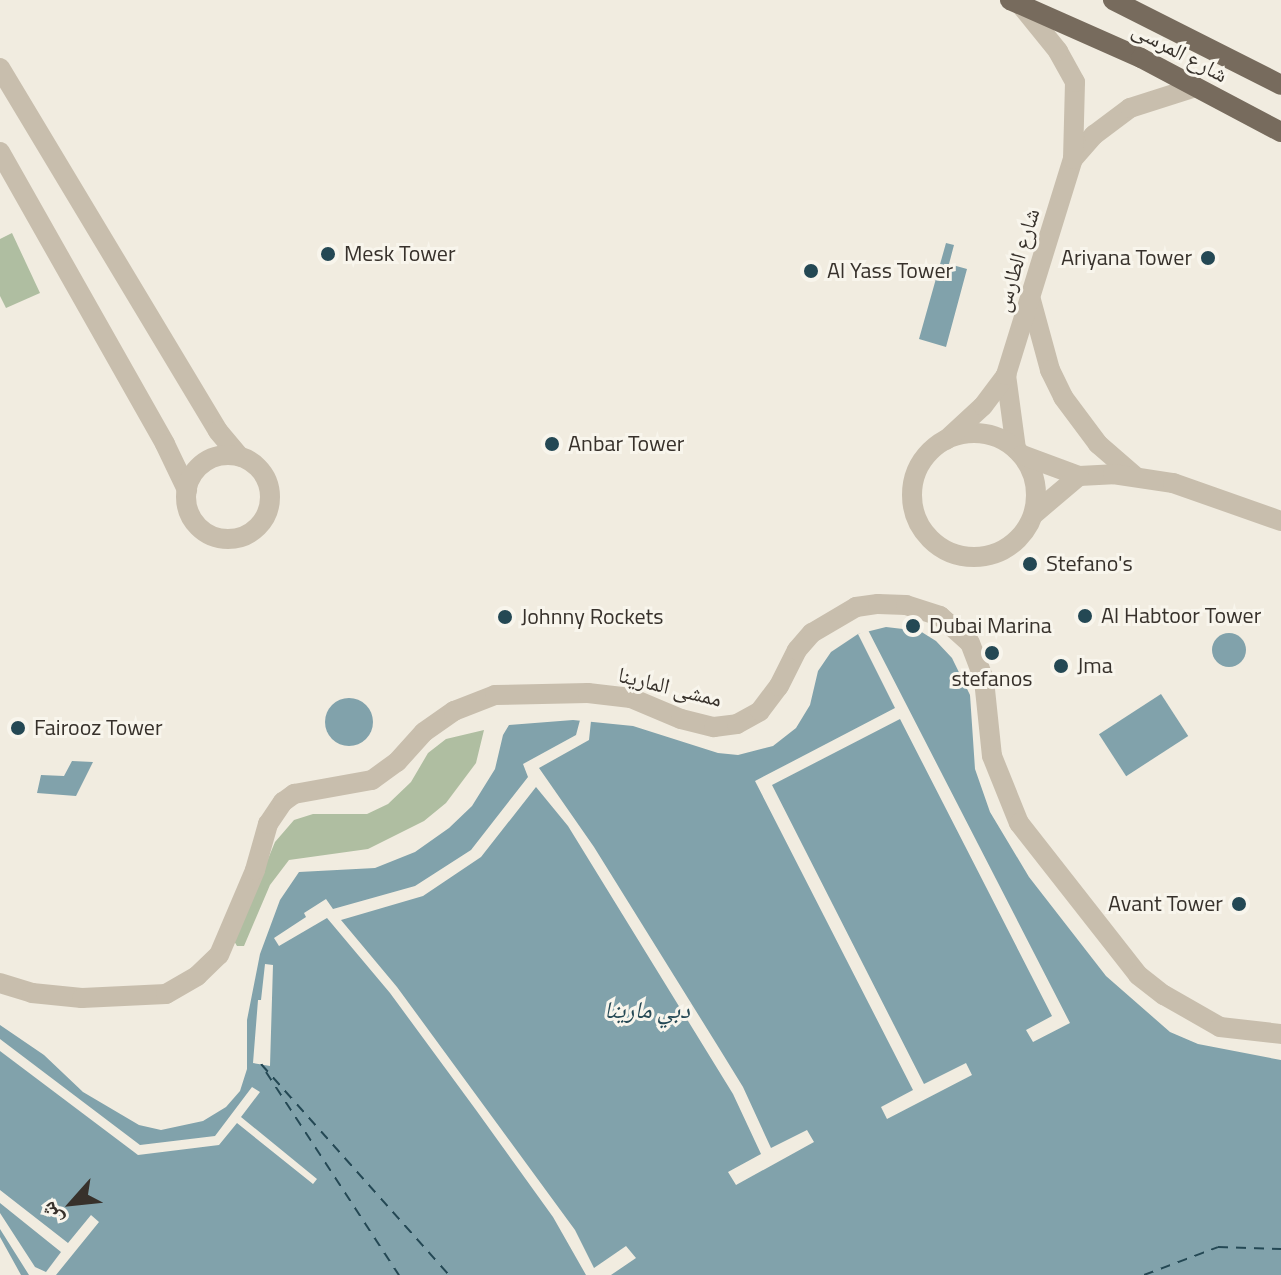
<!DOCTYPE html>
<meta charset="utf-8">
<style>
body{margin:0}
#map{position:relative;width:1281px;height:1275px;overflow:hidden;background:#f1ece0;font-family:"Titillium Web","Noto Naskh Arabic",sans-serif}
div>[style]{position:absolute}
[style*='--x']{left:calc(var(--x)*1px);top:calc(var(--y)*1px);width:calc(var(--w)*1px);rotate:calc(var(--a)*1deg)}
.green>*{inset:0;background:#afbea1}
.water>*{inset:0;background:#81a2ab;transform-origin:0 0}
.round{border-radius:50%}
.pier>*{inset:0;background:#f1ece0}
.ferry>*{height:2px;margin-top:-1px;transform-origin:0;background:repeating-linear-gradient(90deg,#244854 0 10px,transparent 0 18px)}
.minor>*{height:20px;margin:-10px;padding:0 10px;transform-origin:10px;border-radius:10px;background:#c8bead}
.minor>.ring{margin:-10px;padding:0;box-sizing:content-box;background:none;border:20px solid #c8bead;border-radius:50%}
.major>*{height:20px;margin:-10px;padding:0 10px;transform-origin:10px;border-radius:10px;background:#776b5d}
.dots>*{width:22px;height:22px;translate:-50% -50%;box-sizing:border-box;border:4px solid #f8f5ec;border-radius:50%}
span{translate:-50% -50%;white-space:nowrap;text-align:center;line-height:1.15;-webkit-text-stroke:6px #f8f5ec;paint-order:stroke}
.street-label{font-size:22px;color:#37312b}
.poi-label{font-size:22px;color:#37312b}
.left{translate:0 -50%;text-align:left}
.right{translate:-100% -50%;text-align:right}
.water-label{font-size:24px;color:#244854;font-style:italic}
.north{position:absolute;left:32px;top:1163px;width:80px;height:80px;-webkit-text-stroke:6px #f8f5ec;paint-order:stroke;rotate:243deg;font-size:22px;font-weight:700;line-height:32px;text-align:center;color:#37312b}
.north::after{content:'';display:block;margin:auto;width:28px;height:36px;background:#37312b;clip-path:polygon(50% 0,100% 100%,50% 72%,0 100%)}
</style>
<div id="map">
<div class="green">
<div style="clip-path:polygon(12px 233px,40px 293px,6px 308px,0 296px,0 239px)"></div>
<div style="clip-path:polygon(484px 730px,476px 763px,446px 803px,424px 821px,368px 849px,289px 860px,270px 885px,244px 946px,237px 946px,234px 941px,275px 842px,294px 820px,313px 814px,367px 814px,388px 804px,411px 782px,428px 753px,446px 739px)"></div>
</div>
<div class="water">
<div style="clip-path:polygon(946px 243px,954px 245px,949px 264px,967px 269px,946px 347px,919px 339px)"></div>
<div style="clip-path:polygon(886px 627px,920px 631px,936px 641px,952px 658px,970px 695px,975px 769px,990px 812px,1029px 877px,1106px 976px,1170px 1032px,1198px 1044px,1281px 1060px,1281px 1275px,21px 1275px,0 1237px,0 1025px,44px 1055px,83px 1092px,139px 1125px,161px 1130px,203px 1121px,226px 1107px,240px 1091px,247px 1069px,247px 1020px,260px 954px,280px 900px,299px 872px,375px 868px,415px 852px,449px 828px,472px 806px,495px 769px,503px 735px,509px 725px,573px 720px,633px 726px,718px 753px,738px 755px,773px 746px,796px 728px,810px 705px,818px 671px,831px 652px,858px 634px)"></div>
<div class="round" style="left:1212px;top:633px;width:34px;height:34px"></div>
<div style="left:1161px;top:694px;width:50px;height:74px;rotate:57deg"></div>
<div class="round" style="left:325px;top:698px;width:48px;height:48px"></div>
<div style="clip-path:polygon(72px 761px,93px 762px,76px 796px,37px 793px,41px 775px,64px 776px)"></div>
</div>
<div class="pier">
<div style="clip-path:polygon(868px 630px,1070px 1023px,1033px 1042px,1026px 1030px,1052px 1016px,900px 719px,772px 785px,924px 1084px,966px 1063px,972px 1075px,887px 1119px,881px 1107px,913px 1090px,755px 781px,895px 708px,858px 634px)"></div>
<div style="clip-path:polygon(580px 720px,591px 721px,589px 740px,539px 768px,594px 847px,719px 1048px,743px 1087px,771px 1148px,807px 1130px,814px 1142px,736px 1185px,728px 1172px,761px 1154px,733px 1094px,568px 826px,536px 787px,481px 857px,423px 896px,341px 920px,397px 987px,575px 1230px,594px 1268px,626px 1246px,636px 1258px,611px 1275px,586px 1275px,553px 1217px,476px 1110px,390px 993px,327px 918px,279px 946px,274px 938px,306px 917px,304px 913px,326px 899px,333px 909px,415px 886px,471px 850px,528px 777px,523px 764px,576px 735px)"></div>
<div style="clip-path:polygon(265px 964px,273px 965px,270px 1066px,253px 1063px,258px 1000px,261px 1000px)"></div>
<div style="clip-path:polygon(0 1039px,140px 1145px,215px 1136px,252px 1087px,260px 1092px,241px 1117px,317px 1179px,313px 1184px,237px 1123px,219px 1145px,138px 1155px,0 1051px)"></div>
<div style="clip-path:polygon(0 1190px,68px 1243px,91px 1215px,99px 1222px,56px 1275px,29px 1275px,0 1229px,0 1213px,35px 1267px,46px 1272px,61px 1252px,0 1203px)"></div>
</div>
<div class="ferry">
<div style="--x:261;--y:1064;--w:283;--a:48.3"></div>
<div style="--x:266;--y:1072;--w:243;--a:56.8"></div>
<div style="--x:1144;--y:1275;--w:79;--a:-20.7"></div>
<div style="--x:1218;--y:1247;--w:63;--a:1.8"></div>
</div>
<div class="minor">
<div style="--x:0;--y:68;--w:423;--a:59"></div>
<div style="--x:218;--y:431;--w:33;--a:50"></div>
<div style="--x:0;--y:152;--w:335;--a:60.5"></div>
<div style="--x:165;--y:444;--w:51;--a:64.4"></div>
<div style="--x:1073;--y:159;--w:32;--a:-49"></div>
<div style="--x:1094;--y:135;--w:45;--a:-36.9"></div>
<div style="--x:1130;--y:108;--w:69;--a:-17.7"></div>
<div style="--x:1031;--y:300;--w:73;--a:74.8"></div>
<div style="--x:1050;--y:370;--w:30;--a:64"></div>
<div style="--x:1063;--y:397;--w:59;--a:53.3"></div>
<div style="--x:1098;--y:444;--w:50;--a:41"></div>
<div style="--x:1006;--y:375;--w:75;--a:82.3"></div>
<div class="ring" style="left:912px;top:433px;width:104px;height:104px"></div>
<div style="--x:946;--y:440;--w:50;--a:-42.6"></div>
<div style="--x:983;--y:406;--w:39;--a:-53"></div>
<div style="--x:1006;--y:375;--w:226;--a:-72.8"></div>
<div style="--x:1073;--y:159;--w:77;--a:-88.5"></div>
<div style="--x:1075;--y:82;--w:35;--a:-119"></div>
<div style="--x:1058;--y:51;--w:60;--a:-129"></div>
<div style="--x:1022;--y:455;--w:61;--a:20.2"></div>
<div style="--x:1079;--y:476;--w:34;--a:-3"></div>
<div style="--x:1113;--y:474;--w:61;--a:8.5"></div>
<div style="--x:1173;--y:483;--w:114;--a:19.4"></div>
<div class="ring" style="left:186px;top:455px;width:64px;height:64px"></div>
<div style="--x:1034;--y:514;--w:59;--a:-40.2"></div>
<div style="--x:0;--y:983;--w:34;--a:17"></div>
<div style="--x:32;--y:993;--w:50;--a:5.7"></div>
<div style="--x:82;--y:998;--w:84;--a:-2.7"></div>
<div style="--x:166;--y:994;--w:36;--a:-30"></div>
<div style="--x:197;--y:976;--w:30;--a:-44"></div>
<div style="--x:219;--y:955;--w:92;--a:-67"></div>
<div style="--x:255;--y:870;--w:48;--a:-74.2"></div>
<div style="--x:268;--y:824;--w:27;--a:-56"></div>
<div style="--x:283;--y:802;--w:14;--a:-36"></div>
<div style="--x:294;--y:794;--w:79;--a:-10.2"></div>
<div style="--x:372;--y:780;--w:31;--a:-36"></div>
<div style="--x:397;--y:762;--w:40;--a:-48"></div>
<div style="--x:424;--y:732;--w:37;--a:-35"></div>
<div style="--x:454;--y:711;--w:44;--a:-21.3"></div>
<div style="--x:495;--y:695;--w:93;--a:-1.2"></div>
<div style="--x:588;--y:693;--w:43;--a:6.6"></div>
<div style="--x:631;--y:698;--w:54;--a:22.8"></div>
<div style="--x:681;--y:719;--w:34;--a:14"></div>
<div style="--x:714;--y:727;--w:23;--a:-7"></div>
<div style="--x:737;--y:724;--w:26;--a:-29"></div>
<div style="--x:760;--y:711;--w:31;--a:-53"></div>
<div style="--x:779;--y:686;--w:40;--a:-63.4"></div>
<div style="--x:797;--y:650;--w:23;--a:-49"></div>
<div style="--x:812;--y:633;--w:51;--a:-30.6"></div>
<div style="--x:856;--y:607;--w:22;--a:-8"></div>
<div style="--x:878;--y:604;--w:28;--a:2"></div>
<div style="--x:906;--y:605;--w:36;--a:18"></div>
<div style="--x:940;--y:616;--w:40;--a:42"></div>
<div style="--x:970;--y:643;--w:40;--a:69"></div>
<div style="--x:984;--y:680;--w:76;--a:84"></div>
<div style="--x:992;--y:756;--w:72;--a:68.1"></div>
<div style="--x:1019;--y:823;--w:193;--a:51.9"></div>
<div style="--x:1138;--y:975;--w:33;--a:38"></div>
<div style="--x:1164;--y:995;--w:64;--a:29.7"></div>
<div style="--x:1220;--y:1027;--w:61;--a:6.5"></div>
</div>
<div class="major">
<div style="--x:1010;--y:0;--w:143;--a:23.9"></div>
<div style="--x:1141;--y:58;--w:158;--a:27.9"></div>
<div style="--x:1113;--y:0;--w:188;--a:26.8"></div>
</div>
<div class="dots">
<div style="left:328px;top:254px;background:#244854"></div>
<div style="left:1208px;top:258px;background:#244854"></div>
<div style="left:811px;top:271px;background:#244854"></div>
<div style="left:552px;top:444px;background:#244854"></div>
<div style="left:1030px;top:564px;background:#244854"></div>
<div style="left:1085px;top:616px;background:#244854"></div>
<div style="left:505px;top:617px;background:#244854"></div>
<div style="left:913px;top:626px;background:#244854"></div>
<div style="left:992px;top:653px;background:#244854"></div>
<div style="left:1061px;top:666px;background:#244854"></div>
<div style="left:18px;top:728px;background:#244854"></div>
<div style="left:1239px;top:904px;background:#244854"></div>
</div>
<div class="street-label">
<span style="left:1180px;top:52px;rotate:28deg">شارع المرسى</span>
<span style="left:1017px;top:260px;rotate:-73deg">شارع الطارس</span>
<span style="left:670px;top:687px;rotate:14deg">ممشى المارينا</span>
</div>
<div class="poi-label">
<span class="left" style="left:344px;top:254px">Mesk Tower</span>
<span class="right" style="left:1192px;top:258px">Ariyana Tower</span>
<span class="left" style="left:827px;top:271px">Al Yass Tower</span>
<span class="left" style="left:568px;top:444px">Anbar Tower</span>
<span class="left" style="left:1046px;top:564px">Stefano's</span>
<span class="left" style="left:1101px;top:616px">Al Habtoor Tower</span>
<span class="left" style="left:521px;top:617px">Johnny Rockets</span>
<span class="left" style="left:929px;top:626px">Dubai Marina</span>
<span class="left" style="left:1077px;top:666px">Jma</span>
<span style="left:992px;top:679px">stefanos</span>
<span class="left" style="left:34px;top:728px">Fairooz Tower</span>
<span class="right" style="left:1223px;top:904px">Avant Tower</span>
</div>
<div class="water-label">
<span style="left:647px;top:1010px">دبي مارينا</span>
</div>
<div class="north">ش</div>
</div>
